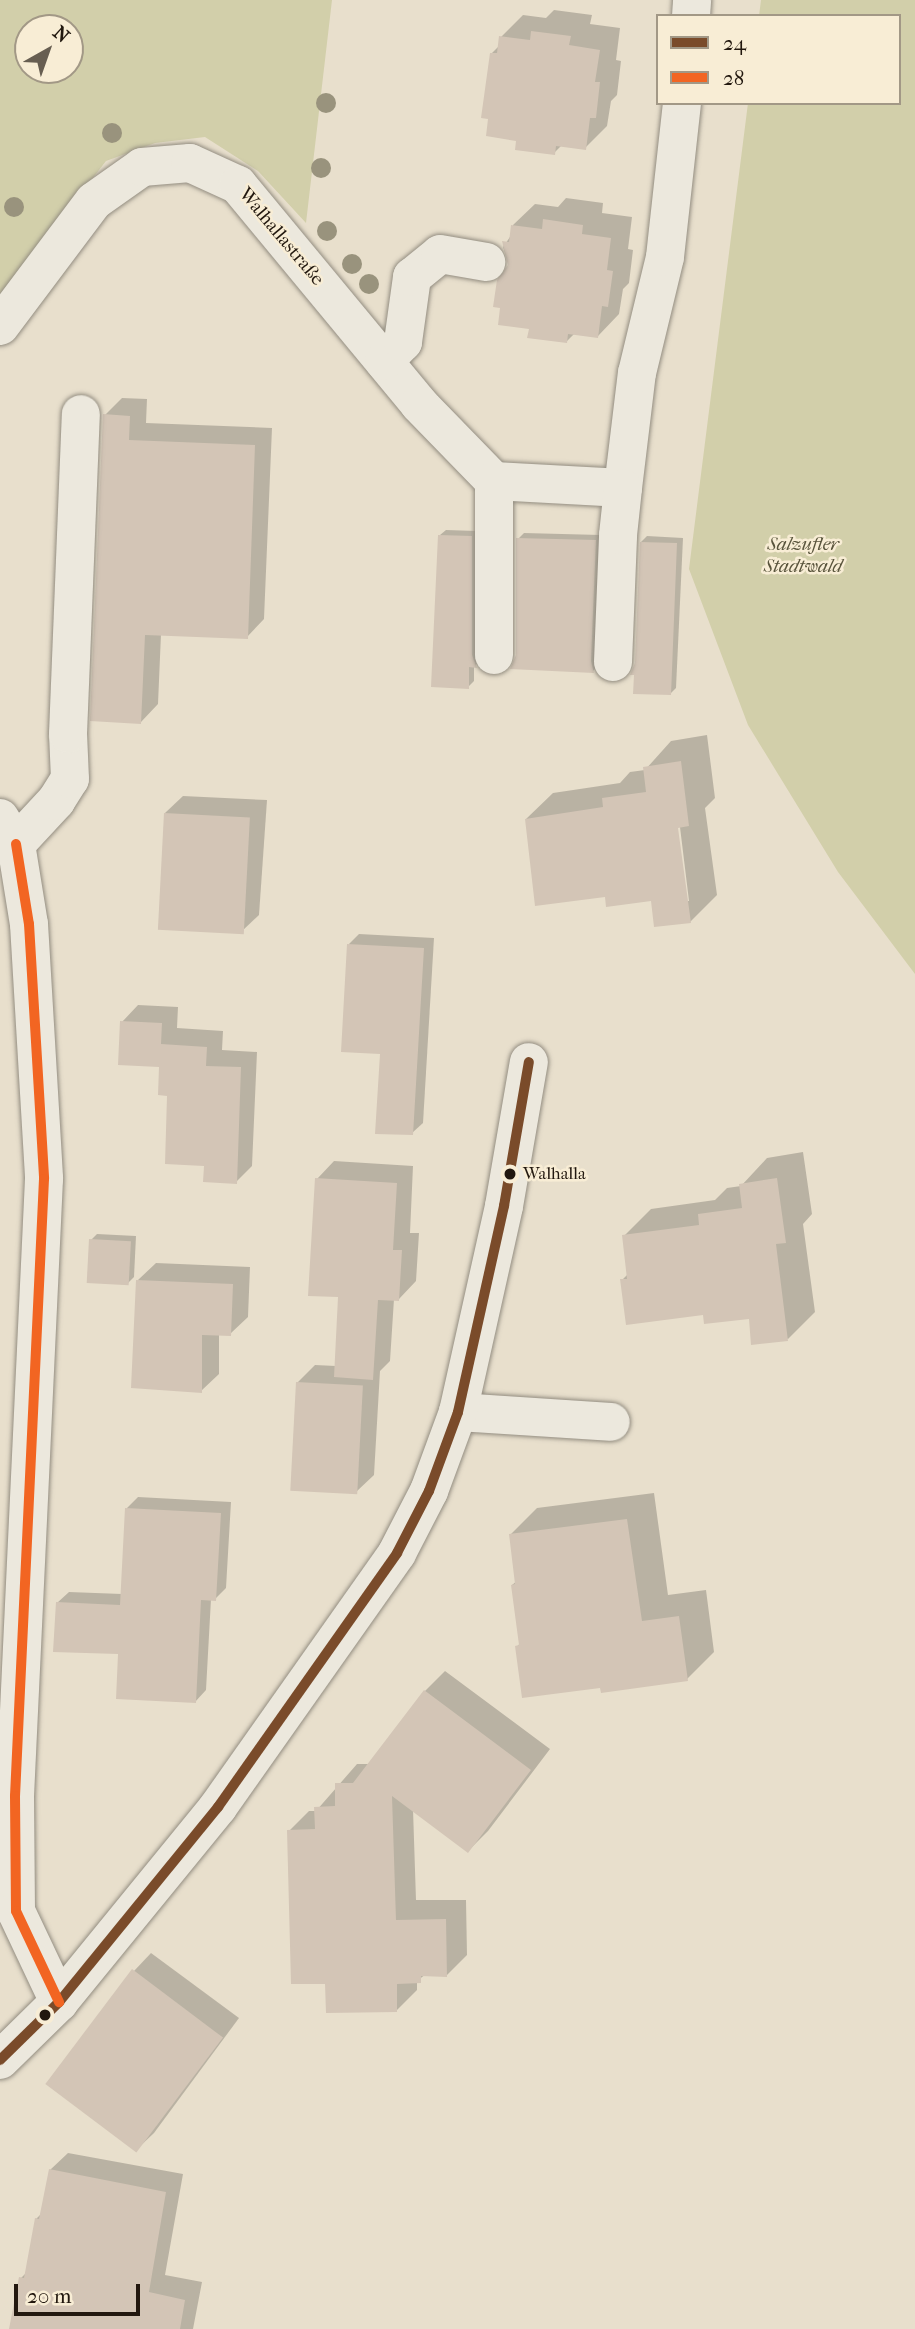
<!DOCTYPE html>
<meta charset="utf-8">
<style>
body{margin:0}
#map{position:relative;width:915px;height:2329px;overflow:hidden;background:#e8dfcc;font-family:"IM FELL French Canon",serif}
div>[style]{position:absolute}
[style*='--x']{left:calc(var(--x)*1px);top:calc(var(--y)*1px);width:calc(var(--w)*1px);rotate:calc(var(--a)*1deg)}
.green>*{inset:0;background:#d2cfaa}
.shadow>*{inset:0;background:#0003}
.building>*{inset:0;background:#d3c5b6;transform-origin:0 0}
.roads{filter:drop-shadow(0 0 2px #938d81) drop-shadow(0 0 2px #938d81)}
.minor>*{height:38px;margin:-19px;padding:0 19px;transform-origin:19px;border-radius:19px;background:#ece8dd}
.bus-1>*{height:10px;margin:-5px;padding:0 5px;transform-origin:5px;border-radius:5px;background:#7a4b2a}
.bus-2>*{height:10px;margin:-5px;padding:0 5px;transform-origin:5px;border-radius:5px;background:#f26522}
.trees>*{width:20px;height:20px;margin:-10px;border-radius:50%;background:#99937d}
.dots>*{width:19px;height:19px;translate:-50% -50%;box-sizing:border-box;border:4px solid #f8edd5;border-radius:50%}
span{translate:-50% -50%;white-space:nowrap;text-align:center;line-height:1.15;-webkit-text-stroke:5px #f8edd5;paint-order:stroke}
.bus-label{font-size:17px;color:#22180f}
.left{translate:0 -50%;text-align:left}
.street-label{font-size:19px;color:#22180f}
.park-label{font-size:19px;color:#59543c;font-style:italic}
.legend{position:absolute;left:656px;top:14px;width:245px;height:91px;box-sizing:border-box;background:#f8edd5;border:2px solid #a29886;margin:0;padding:9px 12px;list-style:none;font-size:21px;color:#22180f}
.legend li{display:flex;align-items:center;gap:14px;height:35px}
.legend b{width:35px;border:2px solid #a29886}
.north{position:absolute;left:14px;top:14px;width:70px;height:70px;box-sizing:border-box;background:#f8edd5;border:2px solid #a29886;border-radius:50%;rotate:40deg;font-size:19px;font-weight:700;line-height:28px;text-align:center;color:#22180f}
.north::after{content:'';display:block;margin:auto;width:24px;height:32px;background:#675e51;clip-path:polygon(50% 0,100% 100%,50% 72%,0 100%)}
.scale{position:absolute;left:14px;top:2284px;width:126px;height:32px;box-sizing:border-box;border:4px solid #22180f;border-top:0;padding-left:9px;font-size:21px;line-height:24px;white-space:nowrap;color:#22180f;-webkit-text-stroke:5px #f8edd5;paint-order:stroke}
</style>
<div id="map">
<div class="green">
<div style="clip-path:polygon(evenodd,0 0,332px 0,306px 223px,258px 171px,205px 137px,155px 143px,106px 161px,0 298px,0 0,28px 28px,70px 28px,70px 70px,28px 70px,28px 28px)"></div>
<div style="clip-path:polygon(761px 0,915px 0,915px 974px,838px 872px,748px 725px,689px 569px,748px 103px,899px 103px,899px 16px,759px 16px)"></div>
</div>
<div class="shadow">
<div style="clip-path:polygon(554px 10px,592px 15px,590px 24px,620px 28px,616px 60px,621px 61px,617px 95px,611px 101px,607px 126px,585px 148px,562px 145px,554px 153px,518px 139px,492px 53px,500px 45px,501px 37px,523px 15px,546px 18px)"></div>
<div style="clip-path:polygon(566px 198px,603px 203px,602px 213px,632px 217px,628px 249px,633px 250px,629px 283px,623px 289px,619px 314px,598px 336px,575px 333px,566px 342px,531px 327px,503px 247px,512px 234px,513px 225px,535px 204px,558px 207px)"></div>
<div style="clip-path:polygon(122px 398px,147px 399px,146px 423px,272px 428px,264px 619px,247px 637px,161px 634px,158px 704px,141px 722px,105px 415px)"></div>
<div style="clip-path:polygon(446px 530px,477px 531px,482px 660px,474px 666px,474px 681px,468px 687px,440px 535px)"></div>
<div style="clip-path:polygon(524px 533px,601px 535px,599px 665px,593px 671px,518px 655px,518px 539px)"></div>
<div style="clip-path:polygon(647px 536px,683px 538px,676px 688px,670px 694px,637px 663px,641px 542px)"></div>
<div style="clip-path:polygon(evenodd,707px 735px,715px 798px,705px 808px,717px 895px,690px 922px,653px 899px,606px 895px,526px 819px,553px 793px,620px 783px,630px 772px,645px 770px,671px 741px,707px 735px,675px 819px,679px 819px,689px 901px,686px 901px,675px 819px)"></div>
<div style="clip-path:polygon(183px 796px,267px 800px,259px 915px,241px 932px,165px 813px)"></div>
<div style="clip-path:polygon(359px 934px,434px 938px,423px 1123px,412px 1133px,382px 1053px,349px 944px)"></div>
<div style="clip-path:polygon(138px 1005px,178px 1007px,177px 1028px,223px 1031px,222px 1050px,257px 1052px,252px 1166px,236px 1182px,206px 1164px,169px 1094px,160px 1065px,122px 1022px)"></div>
<div style="clip-path:polygon(803px 1152px,812px 1214px,803px 1224px,815px 1312px,788px 1339px,750px 1317px,705px 1313px,622px 1280px,628px 1274px,624px 1236px,651px 1209px,715px 1200px,727px 1188px,741px 1186px,767px 1158px)"></div>
<div style="clip-path:polygon(334px 1161px,413px 1166px,410px 1233px,419px 1233px,416px 1281px,399px 1299px,394px 1299px,390px 1361px,380px 1371px,374px 1475px,356px 1492px,297px 1383px,315px 1365px,336px 1366px,339px 1296px,317px 1179px)"></div>
<div style="clip-path:polygon(97px 1234px,136px 1236px,134px 1277px,128px 1283px,91px 1240px)"></div>
<div style="clip-path:polygon(156px 1263px,250px 1267px,248px 1317px,230px 1334px,219px 1334px,219px 1374px,201px 1391px,138px 1280px)"></div>
<div style="clip-path:polygon(654px 1493px,668px 1595px,706px 1590px,714px 1652px,687px 1679px,601px 1686px,517px 1647px,520px 1643px,512px 1585px,517px 1581px,510px 1535px,537px 1508px)"></div>
<div style="clip-path:polygon(138px 1497px,231px 1502px,226px 1588px,215px 1599px,211px 1599px,206px 1690px,195px 1702px,120px 1653px,57px 1603px,69px 1592px,122px 1594px,127px 1508px)"></div>
<div style="clip-path:polygon(445px 1671px,550px 1749px,488px 1831px,468px 1851px,413px 1809px,416px 1900px,466px 1900px,467px 1955px,447px 1975px,426px 1974px,417px 1981px,417px 1990px,397px 2010px,327px 1982px,289px 1831px,309px 1811px,316px 1811px,357px 1764px,370px 1764px,425px 1691px)"></div>
<div style="clip-path:polygon(151px 1953px,239px 2018px,154px 2133px,136px 2150px,134px 1971px)"></div>
<div style="clip-path:polygon(68px 2153px,183px 2174px,165px 2275px,202px 2282px,193px 2329px,17px 2329px,21px 2278px,27px 2272px,36px 2219px,42px 2213px,50px 2170px)"></div>
</div>
<div class="building">
<div style="clip-path:polygon(531px 31px,571px 36px,569px 45px,600px 50px,595px 82px,600px 82px,596px 118px,590px 118px,586px 150px,556px 146px,555px 155px,515px 150px,516px 141px,486px 136px,488px 119px,481px 118px,490px 53px,497px 53px,499px 36px,530px 40px)"></div>
<div style="clip-path:polygon(543px 219px,583px 225px,582px 234px,611px 238px,607px 270px,613px 271px,608px 307px,602px 306px,598px 338px,568px 334px,567px 343px,527px 338px,529px 329px,498px 325px,500px 308px,493px 307px,497px 280px,508px 265px,502px 241px,509px 242px,511px 225px,542px 229px)"></div>
<div style="clip-path:polygon(103px 414px,130px 416px,129px 440px,255px 445px,248px 639px,145px 635px,141px 724px,90px 721px)"></div>
<div style="clip-path:polygon(438px 535px,472px 536px,472px 655px,477px 668px,469px 667px,469px 689px,431px 687px)"></div>
<div style="clip-path:polygon(516px 538px,596px 540px,591px 661px,594px 673px,510px 669px,516px 655px)"></div>
<div style="clip-path:polygon(640px 542px,677px 543px,671px 695px,633px 694px,634px 675px,630px 675px,635px 663px)"></div>
<div style="clip-path:polygon(681px 761px,689px 826px,678px 828px,691px 923px,654px 927px,651px 901px,606px 907px,605px 897px,535px 906px,525px 819px,603px 807px,602px 798px,646px 792px,643px 767px)"></div>
<div style="left:164px;top:813px;width:86px;height:117px;rotate:3deg"></div>
<div style="clip-path:polygon(347px 944px,424px 948px,413px 1135px,375px 1134px,380px 1054px,341px 1052px)"></div>
<div style="clip-path:polygon(120px 1021px,162px 1023px,161px 1044px,207px 1047px,206px 1066px,241px 1067px,237px 1184px,203px 1182px,204px 1166px,165px 1164px,167px 1096px,158px 1095px,159px 1067px,118px 1065px)"></div>
<div style="clip-path:polygon(315px 1178px,397px 1183px,393px 1250px,402px 1250px,399px 1301px,378px 1300px,373px 1380px,334px 1377px,338px 1297px,308px 1296px)"></div>
<div style="clip-path:polygon(777px 1178px,786px 1243px,776px 1244px,788px 1341px,751px 1345px,749px 1319px,704px 1324px,703px 1315px,626px 1325px,620px 1279px,627px 1279px,622px 1235px,699px 1225px,698px 1214px,742px 1208px,739px 1184px)"></div>
<div style="left:89px;top:1239px;width:42px;height:44px;rotate:3deg"></div>
<div style="clip-path:polygon(136px 1280px,233px 1284px,231px 1336px,202px 1335px,202px 1393px,131px 1388px)"></div>
<div style="left:296px;top:1382px;width:67px;height:109px;rotate:3deg"></div>
<div style="clip-path:polygon(125px 1508px,221px 1513px,216px 1601px,201px 1600px,196px 1703px,116px 1699px,118px 1654px,53px 1652px,56px 1602px,120px 1605px)"></div>
<div style="clip-path:polygon(627px 1519px,642px 1621px,679px 1616px,688px 1681px,601px 1693px,600px 1688px,522px 1698px,515px 1646px,519px 1645px,511px 1585px,515px 1584px,509px 1534px)"></div>
<div style="clip-path:polygon(424px 1690px,531px 1770px,468px 1853px,392px 1796px,396px 1920px,446px 1919px,447px 1977px,421px 1976px,421px 1983px,397px 1984px,397px 2012px,326px 2013px,325px 1984px,291px 1984px,287px 1830px,315px 1829px,314px 1807px,335px 1806px,335px 1783px,353px 1783px)"></div>
<div style="left:132px;top:1969px;width:114px;height:144px;rotate:37deg"></div>
<div style="clip-path:polygon(49px 2169px,166px 2192px,149px 2292px,185px 2300px,180px 2329px,9px 2329px,19px 2277px,24px 2278px,35px 2218px,39px 2219px)"></div>
</div>
<div class="roads">
<div class="minor">
<div style="--x:691;--y:16;--w:16;--a:-86"></div>
<div style="--x:0;--y:326;--w:156;--a:-53.1"></div>
<div style="--x:94;--y:201;--w:59;--a:-35.3"></div>
<div style="--x:142;--y:167;--w:48;--a:-4.8"></div>
<div style="--x:190;--y:163;--w:53;--a:24.6"></div>
<div style="--x:238;--y:185;--w:284;--a:50.4"></div>
<div style="--x:419;--y:404;--w:107;--a:45.8"></div>
<div style="--x:494;--y:481;--w:129;--a:3.1"></div>
<div style="--x:623;--y:488;--w:116;--a:-83.1"></div>
<div style="--x:637;--y:373;--w:119;--a:-76.4"></div>
<div style="--x:665;--y:257;--w:155;--a:-83.7"></div>
<div style="--x:384;--y:361;--w:27;--a:-45"></div>
<div style="--x:403;--y:342;--w:66;--a:-82.1"></div>
<div style="--x:412;--y:277;--w:36;--a:-39"></div>
<div style="--x:440;--y:254;--w:47;--a:9.9"></div>
<div style="--x:494;--y:655;--w:174;--a:-90"></div>
<div style="--x:613;--y:662;--w:127;--a:-87.7"></div>
<div style="--x:618;--y:535;--w:47;--a:-83.9"></div>
<div style="--x:0;--y:818;--w:31;--a:58"></div>
<div style="--x:16;--y:844;--w:81;--a:80.8"></div>
<div style="--x:29;--y:924;--w:255;--a:86.6"></div>
<div style="--x:44;--y:1179;--w:618;--a:92.69"></div>
<div style="--x:15;--y:1796;--w:115;--a:89.5"></div>
<div style="--x:16;--y:1911;--w:101;--a:64.7"></div>
<div style="--x:16;--y:844;--w:59;--a:-47.1"></div>
<div style="--x:56;--y:801;--w:26;--a:-58"></div>
<div style="--x:70;--y:779;--w:45;--a:-92.5"></div>
<div style="--x:68;--y:734;--w:320;--a:-87.7"></div>
<div style="--x:458;--y:1412;--w:153;--a:3.7"></div>
<div style="--x:0;--y:2060;--w:83;--a:-44.5"></div>
<div style="--x:59;--y:2002;--w:252;--a:-50.8"></div>
<div style="--x:218;--y:1807;--w:311;--a:-54.8"></div>
<div style="--x:397;--y:1553;--w:70;--a:-62.7"></div>
<div style="--x:429;--y:1491;--w:84;--a:-69.8"></div>
<div style="--x:458;--y:1412;--w:211;--a:-77.4"></div>
<div style="--x:504;--y:1206;--w:146;--a:-80.2"></div>
</div>
</div>
<div class="bus-1">
<div style="--x:0;--y:2060;--w:83;--a:-44.5"></div>
<div style="--x:59;--y:2002;--w:252;--a:-50.8"></div>
<div style="--x:218;--y:1807;--w:311;--a:-54.8"></div>
<div style="--x:397;--y:1553;--w:70;--a:-62.7"></div>
<div style="--x:429;--y:1491;--w:84;--a:-69.8"></div>
<div style="--x:458;--y:1412;--w:211;--a:-77.4"></div>
<div style="--x:504;--y:1206;--w:146;--a:-80.2"></div>
</div>
<div class="bus-2">
<div style="--x:16;--y:844;--w:81;--a:80.8"></div>
<div style="--x:29;--y:924;--w:255;--a:86.6"></div>
<div style="--x:44;--y:1179;--w:618;--a:92.69"></div>
<div style="--x:15;--y:1796;--w:115;--a:89.5"></div>
<div style="--x:16;--y:1911;--w:101;--a:64.7"></div>
</div>
<div class="trees">
<div style="left:326px;top:103px"></div>
<div style="left:112px;top:133px"></div>
<div style="left:321px;top:168px"></div>
<div style="left:14px;top:207px"></div>
<div style="left:327px;top:231px"></div>
<div style="left:352px;top:264px"></div>
<div style="left:369px;top:284px"></div>
</div>
<div class="dots">
<div style="left:510px;top:1174px;background:#22180f"></div>
<div style="left:45px;top:2015px;background:#22180f"></div>
</div>
<div class="bus-label">
<span class="left" style="left:523px;top:1174px">Walhalla</span>
</div>
<div class="street-label">
<span style="left:281px;top:237px;rotate:50deg">Walhallastraße</span>
</div>
<div class="park-label">
<span style="left:803px;top:556px">Salzufler<br>Stadtwald</span>
</div>
<ul class="legend">
<li><b style="height:9px;background:#7a4b2a"></b>24</li>
<li><b style="height:9px;background:#f26522"></b>28</li>
</ul>
<div class="north">N</div>
<div class="scale">20 m</div>
</div>
